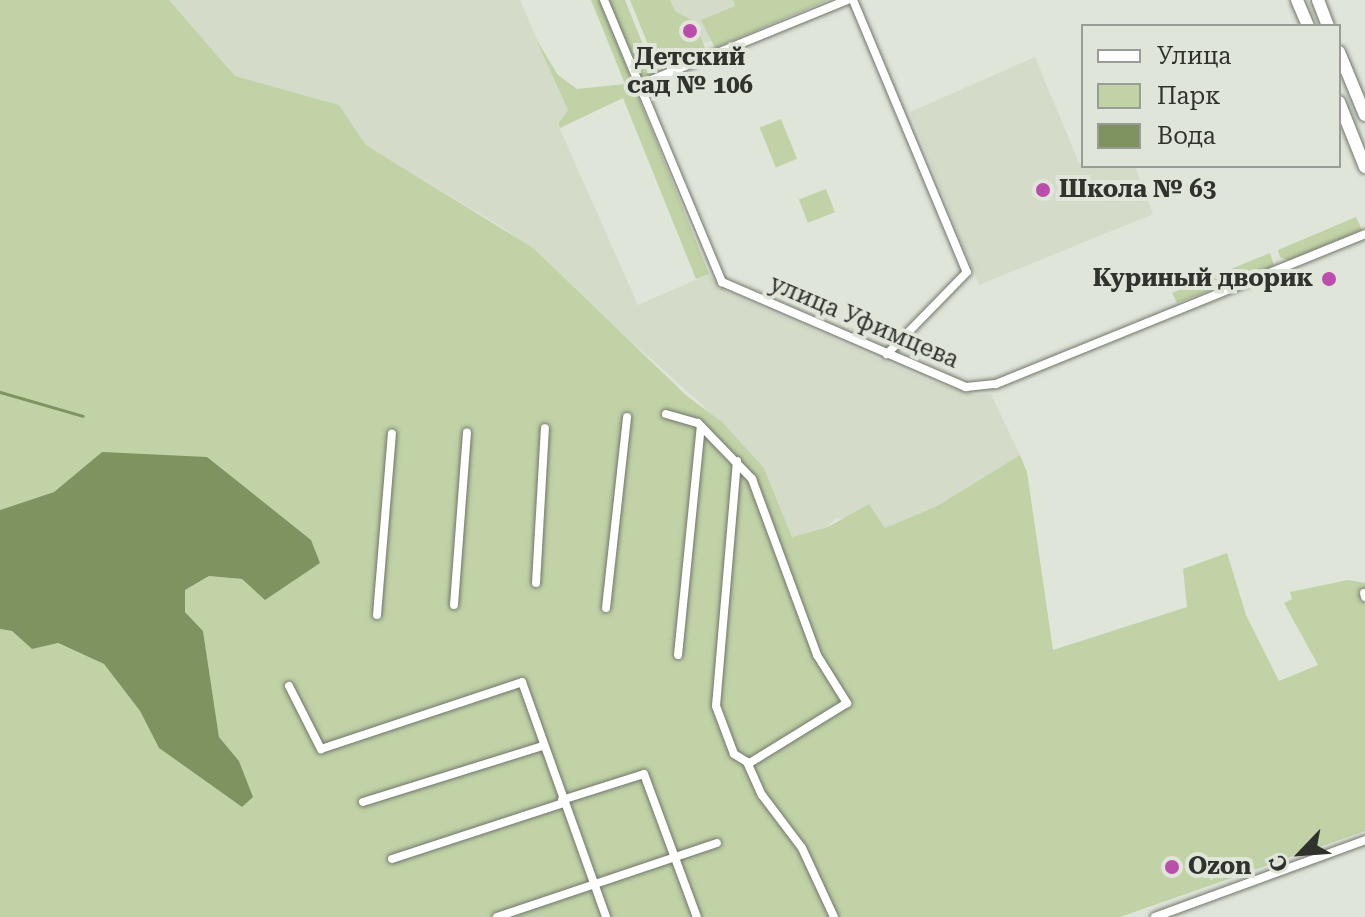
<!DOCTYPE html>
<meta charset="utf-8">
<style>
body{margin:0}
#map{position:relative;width:1365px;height:917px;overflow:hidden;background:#e0e5d9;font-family:"Roboto Serif",serif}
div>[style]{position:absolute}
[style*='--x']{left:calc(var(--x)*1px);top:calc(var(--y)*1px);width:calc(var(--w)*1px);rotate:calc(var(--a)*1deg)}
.built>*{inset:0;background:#d4dcc9}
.green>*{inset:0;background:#c0d2a6;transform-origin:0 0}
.water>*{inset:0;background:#7f9360}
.stream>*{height:3px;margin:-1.5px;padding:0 1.5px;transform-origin:1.5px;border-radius:1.5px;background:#7f9360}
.roads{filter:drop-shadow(0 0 2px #71766b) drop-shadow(0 0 2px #71766b)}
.street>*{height:8px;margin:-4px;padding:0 4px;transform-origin:4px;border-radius:4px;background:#fff}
.secondary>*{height:12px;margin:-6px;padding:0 6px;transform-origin:6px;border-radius:6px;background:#fff}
.dots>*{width:22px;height:22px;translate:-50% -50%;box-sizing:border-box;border:4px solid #e0e5d9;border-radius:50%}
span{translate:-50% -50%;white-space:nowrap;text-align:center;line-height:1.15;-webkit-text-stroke:8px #e0e5d9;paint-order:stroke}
.poi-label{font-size:24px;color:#30322e;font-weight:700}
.left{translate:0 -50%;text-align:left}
.right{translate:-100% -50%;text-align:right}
.street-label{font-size:24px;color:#30322e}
.legend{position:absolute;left:1081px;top:24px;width:260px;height:144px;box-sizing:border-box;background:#e0e5d9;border:2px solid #9a9d95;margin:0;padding:10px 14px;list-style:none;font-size:24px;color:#30322e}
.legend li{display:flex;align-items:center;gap:16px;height:40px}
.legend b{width:40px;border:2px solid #9a9d95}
.north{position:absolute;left:1261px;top:813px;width:80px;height:80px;-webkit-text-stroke:6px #e0e5d9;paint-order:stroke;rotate:245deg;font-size:22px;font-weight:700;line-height:32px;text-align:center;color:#30322e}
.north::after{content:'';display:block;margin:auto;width:28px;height:36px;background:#30322e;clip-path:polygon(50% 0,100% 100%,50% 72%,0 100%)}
</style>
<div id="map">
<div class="built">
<div style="clip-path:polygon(169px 0,520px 0,568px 110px,558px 125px,638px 305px,709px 274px,726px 292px,929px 381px,975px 395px,991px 394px,1020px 455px,937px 506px,885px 528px,836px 518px,828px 527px,792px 537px,764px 468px,700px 403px,508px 231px,366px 145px,339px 105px,235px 76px)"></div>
<div style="clip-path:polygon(632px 0,754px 0,760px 21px,657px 62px)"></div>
<div style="clip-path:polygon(1035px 57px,1079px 163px,1135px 166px,1153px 214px,979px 285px,910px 112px)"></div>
</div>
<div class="green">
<div style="clip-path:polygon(0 0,169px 0,235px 76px,339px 105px,366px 145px,533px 248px,687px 396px,722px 422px,764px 468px,792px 537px,828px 527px,869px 504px,885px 528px,937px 506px,1020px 455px,1027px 472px,1053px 650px,1187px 607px,1183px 569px,1227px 553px,1246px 615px,1279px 681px,1318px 665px,1284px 603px,1292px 599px,1290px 592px,1348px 580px,1365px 583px,1365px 831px,1120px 917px,0 917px,0 629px,12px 631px,32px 649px,57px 643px,104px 664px,140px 711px,159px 748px,242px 807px,252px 796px,239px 761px,219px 737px,203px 631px,185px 612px,185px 590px,209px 576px,242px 579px,265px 599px,102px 452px,54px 492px,0 510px)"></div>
<div style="clip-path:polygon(591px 0,600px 0,709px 274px,696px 279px,623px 98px,560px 128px,558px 124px,568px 110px,536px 39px,558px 75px,577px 89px,625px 84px)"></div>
<div style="clip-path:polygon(608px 0,625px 0,655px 75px,638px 76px)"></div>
<div style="clip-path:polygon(630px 0,670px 0,675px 11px,695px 22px,706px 51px,659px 72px)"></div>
<div style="clip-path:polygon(733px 0,828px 0,715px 48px,701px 20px,735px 6px)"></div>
<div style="left:781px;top:119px;width:43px;height:23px;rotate:68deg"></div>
<div style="left:826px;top:189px;width:25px;height:29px;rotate:69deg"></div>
<div style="clip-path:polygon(1356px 217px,1362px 230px,1289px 261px,1280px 257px,1278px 250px)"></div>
<div style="clip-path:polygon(1270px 253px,1274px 266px,1177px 303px,1172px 293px)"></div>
</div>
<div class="water">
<div style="clip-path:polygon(102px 452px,207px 457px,311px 540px,320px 563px,265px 600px,242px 579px,209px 576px,185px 590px,185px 612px,203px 631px,219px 737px,239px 761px,253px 797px,242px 807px,159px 748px,140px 711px,104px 664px,58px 643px,32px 649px,12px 631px,0 629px,0 510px,54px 492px)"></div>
</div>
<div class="stream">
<div style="--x:0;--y:392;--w:86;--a:16.1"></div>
</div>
<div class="roads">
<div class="street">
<div style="--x:604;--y:0;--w:306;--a:67.3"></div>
<div style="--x:722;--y:282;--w:266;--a:23.3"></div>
<div style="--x:966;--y:387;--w:30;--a:-6"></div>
<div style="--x:996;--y:384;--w:398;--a:-22.1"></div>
<div style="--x:853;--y:0;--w:295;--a:67.3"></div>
<div style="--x:967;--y:272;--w:115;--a:134.3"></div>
<div style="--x:639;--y:85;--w:225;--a:-22.2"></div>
<div style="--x:666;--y:414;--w:33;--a:16"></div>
<div style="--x:698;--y:423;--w:78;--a:46"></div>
<div style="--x:752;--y:479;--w:188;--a:69.7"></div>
<div style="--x:817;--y:655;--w:57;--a:58"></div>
<div style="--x:847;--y:703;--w:116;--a:148.4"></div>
<div style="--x:737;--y:461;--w:246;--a:94.9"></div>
<div style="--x:716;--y:706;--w:51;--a:69.4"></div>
<div style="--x:734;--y:754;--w:15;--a:32"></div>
<div style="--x:747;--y:762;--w:36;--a:66"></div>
<div style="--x:762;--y:795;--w:66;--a:53"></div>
<div style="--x:802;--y:848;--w:76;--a:65.1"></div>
<div style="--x:536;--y:583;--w:155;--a:-86.7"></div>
<div style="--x:1364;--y:593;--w:4;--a:76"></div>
<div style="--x:454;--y:605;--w:173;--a:-85.7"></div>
<div style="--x:606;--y:608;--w:192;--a:-83.7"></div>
<div style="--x:377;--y:615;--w:182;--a:-85.3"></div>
<div style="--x:678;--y:655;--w:230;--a:-84.3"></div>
<div style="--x:289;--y:686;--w:71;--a:63.1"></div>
<div style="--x:321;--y:749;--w:212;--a:-18.4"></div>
<div style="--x:522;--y:682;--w:250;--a:70.3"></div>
<div style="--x:562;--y:800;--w:86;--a:-17.6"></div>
<div style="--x:644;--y:774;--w:153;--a:69.7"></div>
<div style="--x:363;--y:802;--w:189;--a:-17.3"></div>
<div style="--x:392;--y:859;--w:180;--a:-18.1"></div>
<div style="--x:497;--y:917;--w:232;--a:-18.6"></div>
<div style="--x:1155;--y:917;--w:224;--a:-20.1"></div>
</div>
<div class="secondary">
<div style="--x:1297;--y:0;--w:28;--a:67"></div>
<div style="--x:1318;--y:0;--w:28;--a:69"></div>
<div style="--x:1339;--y:52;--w:68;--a:67.6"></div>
<div style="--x:1339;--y:102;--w:70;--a:68.2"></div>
</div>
</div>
<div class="dots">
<div style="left:690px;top:31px;background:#bb4dab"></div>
<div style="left:1043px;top:190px;background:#bb4dab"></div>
<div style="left:1329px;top:279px;background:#bb4dab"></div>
<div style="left:1172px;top:867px;background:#bb4dab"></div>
</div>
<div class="poi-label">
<span style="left:690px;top:72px">Детский<br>сад № 106</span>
<span class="left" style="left:1059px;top:190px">Школа № 63</span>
<span class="right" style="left:1313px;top:279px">Куриный дворик</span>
<span class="left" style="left:1188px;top:867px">Ozon</span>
</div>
<div class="street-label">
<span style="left:864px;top:322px;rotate:23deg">улица Уфимцева</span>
</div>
<ul class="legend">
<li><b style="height:10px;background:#fff"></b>Улица</li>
<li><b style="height:22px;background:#c0d2a6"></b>Парк</li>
<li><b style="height:22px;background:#7f9360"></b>Вода</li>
</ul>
<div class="north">С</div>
</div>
